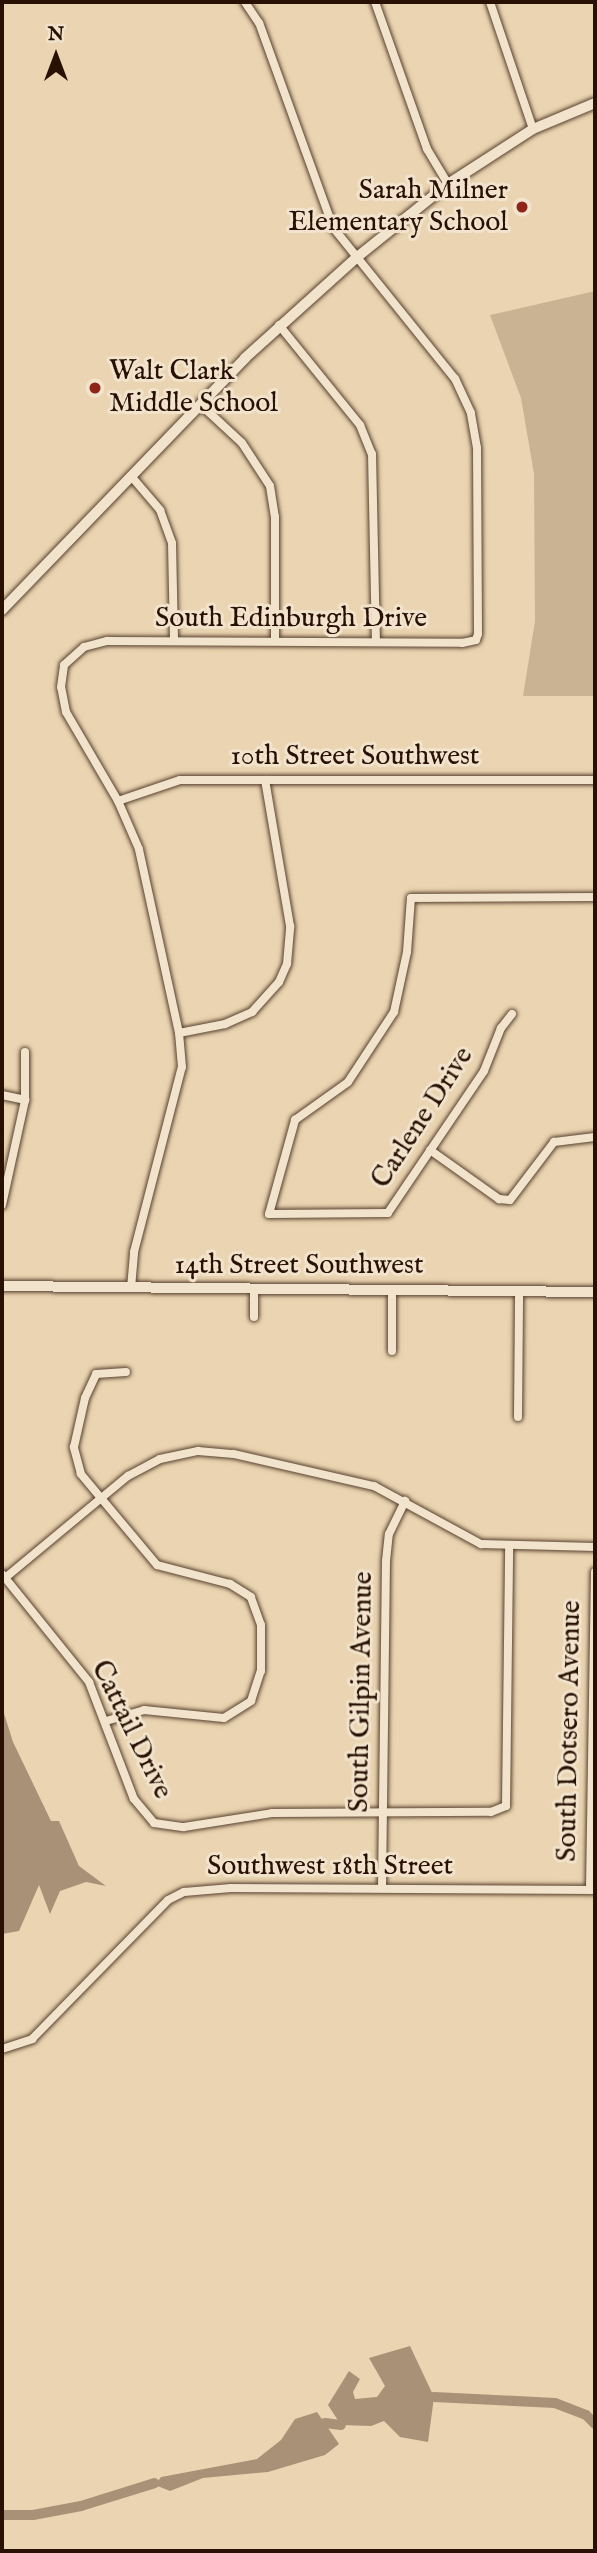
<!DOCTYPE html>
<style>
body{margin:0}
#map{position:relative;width:597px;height:2553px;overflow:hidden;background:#ead4b1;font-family:"IM FELL English",serif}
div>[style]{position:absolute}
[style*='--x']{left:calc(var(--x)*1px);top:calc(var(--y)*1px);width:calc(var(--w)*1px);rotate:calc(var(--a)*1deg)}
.green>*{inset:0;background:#c9b393}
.water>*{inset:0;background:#a89176}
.canal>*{height:10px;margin:-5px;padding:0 5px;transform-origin:5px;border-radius:5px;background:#a89176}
.roads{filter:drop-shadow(0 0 2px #58412e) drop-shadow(0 0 2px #58412e)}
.street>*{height:8px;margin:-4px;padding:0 4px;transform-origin:4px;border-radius:4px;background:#f1e3cc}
.secondary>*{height:10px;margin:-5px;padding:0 5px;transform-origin:5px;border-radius:5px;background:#f1e3cc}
.dots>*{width:19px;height:19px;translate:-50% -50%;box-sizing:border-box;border:4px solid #f1e3cc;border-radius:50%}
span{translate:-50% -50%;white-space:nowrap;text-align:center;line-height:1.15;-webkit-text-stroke:6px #f1e3cc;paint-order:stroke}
.poi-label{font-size:28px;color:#281002}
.right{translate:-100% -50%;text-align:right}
.left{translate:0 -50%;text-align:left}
.street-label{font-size:28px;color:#281002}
.frame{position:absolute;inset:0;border:4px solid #281002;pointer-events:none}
.north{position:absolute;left:21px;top:21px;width:70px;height:70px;-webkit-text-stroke:5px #f1e3cc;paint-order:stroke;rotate:0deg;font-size:19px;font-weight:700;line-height:28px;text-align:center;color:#281002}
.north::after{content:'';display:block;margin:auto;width:24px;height:32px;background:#281002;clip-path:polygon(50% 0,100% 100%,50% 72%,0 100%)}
</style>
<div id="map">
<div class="green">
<div style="clip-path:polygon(595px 291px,595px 696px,523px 696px,535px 621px,534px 474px,521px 398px,490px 315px)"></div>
</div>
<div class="water">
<div style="clip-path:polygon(2px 1707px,13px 1742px,51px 1821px,59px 1821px,79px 1866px,106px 1886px,86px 1882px,60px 1891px,50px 1914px,39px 1885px,19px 1931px,2px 1934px)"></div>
<div style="clip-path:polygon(410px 2346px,434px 2397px,428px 2442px,400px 2437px,384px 2421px,371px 2426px,341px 2425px,328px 2405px,349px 2371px,360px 2379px,353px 2392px,355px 2399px,377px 2397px,385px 2386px,369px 2358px)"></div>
<div style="clip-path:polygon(317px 2412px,339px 2444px,325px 2455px,268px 2472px,203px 2478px,170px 2491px,155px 2485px,161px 2477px,257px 2459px,281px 2440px,295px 2419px)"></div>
</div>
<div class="canal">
<div style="--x:434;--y:2397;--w:121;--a:2.8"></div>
<div style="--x:555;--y:2403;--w:33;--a:21"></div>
<div style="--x:586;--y:2415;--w:13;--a:45"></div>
<div style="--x:325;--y:2423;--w:16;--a:7"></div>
<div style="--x:2;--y:2515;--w:31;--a:0"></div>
<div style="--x:33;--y:2515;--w:49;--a:-10.6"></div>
<div style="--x:81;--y:2506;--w:77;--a:-17.3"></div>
</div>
<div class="roads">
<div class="street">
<div style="--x:375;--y:2;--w:156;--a:70.5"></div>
<div style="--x:427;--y:149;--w:41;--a:59"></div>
<div style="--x:490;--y:2;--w:134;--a:71.3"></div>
<div style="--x:279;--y:325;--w:129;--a:51"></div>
<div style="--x:360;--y:425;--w:31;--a:68"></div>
<div style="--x:372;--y:454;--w:186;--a:88.8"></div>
<div style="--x:200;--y:404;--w:57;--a:42.9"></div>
<div style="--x:242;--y:443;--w:51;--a:56.9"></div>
<div style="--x:270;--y:486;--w:31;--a:81"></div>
<div style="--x:275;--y:517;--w:123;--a:90"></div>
<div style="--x:131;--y:476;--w:45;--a:49.5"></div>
<div style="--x:160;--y:510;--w:35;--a:70"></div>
<div style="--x:172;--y:543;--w:97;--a:88.8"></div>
<div style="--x:118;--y:801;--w:65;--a:-18.7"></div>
<div style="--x:180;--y:780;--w:415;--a:0"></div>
<div style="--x:512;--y:1014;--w:18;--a:128"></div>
<div style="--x:501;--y:1028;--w:46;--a:111.6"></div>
<div style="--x:484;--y:1071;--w:171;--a:124.1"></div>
<div style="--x:388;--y:1213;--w:119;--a:179.5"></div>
<div style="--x:269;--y:1214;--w:98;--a:-74.5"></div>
<div style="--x:295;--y:1120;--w:65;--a:-35.6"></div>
<div style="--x:348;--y:1082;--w:84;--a:-56.7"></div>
<div style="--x:394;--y:1012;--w:61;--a:-77.8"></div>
<div style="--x:407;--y:952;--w:54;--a:-85.8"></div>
<div style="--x:411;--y:898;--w:184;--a:-0.3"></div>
<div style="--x:179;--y:1033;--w:47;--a:-11.1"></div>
<div style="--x:225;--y:1024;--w:30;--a:-24"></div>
<div style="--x:252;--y:1012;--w:40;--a:-48"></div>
<div style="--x:279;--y:982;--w:20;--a:-66"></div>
<div style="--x:287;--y:964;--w:38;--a:-85"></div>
<div style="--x:290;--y:926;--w:148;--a:-99.7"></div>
<div style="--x:2;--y:1095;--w:24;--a:12"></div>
<div style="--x:430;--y:1150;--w:85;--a:35.4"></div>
<div style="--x:499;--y:1199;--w:11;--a:5"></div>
<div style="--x:510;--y:1200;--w:73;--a:-52.8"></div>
<div style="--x:554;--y:1142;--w:41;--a:-7"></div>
<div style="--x:2;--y:1205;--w:107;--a:-77.6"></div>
<div style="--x:25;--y:1100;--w:48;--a:-90"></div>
<div style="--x:131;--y:1288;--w:36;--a:-85"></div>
<div style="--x:134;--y:1252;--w:191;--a:-75.5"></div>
<div style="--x:182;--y:1067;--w:34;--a:-95"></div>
<div style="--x:179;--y:1033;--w:188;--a:-102.3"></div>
<div style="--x:139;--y:849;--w:52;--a:-113.6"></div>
<div style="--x:118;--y:801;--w:103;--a:-120.3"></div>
<div style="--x:66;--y:712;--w:25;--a:-101"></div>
<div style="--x:61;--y:687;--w:22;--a:-82"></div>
<div style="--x:64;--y:665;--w:27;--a:-42"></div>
<div style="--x:84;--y:647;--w:24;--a:-15"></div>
<div style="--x:107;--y:641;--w:355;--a:0.3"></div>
<div style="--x:462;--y:643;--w:14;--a:-12"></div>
<div style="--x:476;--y:640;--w:6;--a:-72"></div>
<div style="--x:478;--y:634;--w:186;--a:-90.3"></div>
<div style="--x:477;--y:448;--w:36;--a:-100"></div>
<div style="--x:471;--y:413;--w:38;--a:-115"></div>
<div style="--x:455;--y:379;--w:195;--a:-128.8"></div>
<div style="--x:333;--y:227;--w:217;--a:-109.9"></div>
<div style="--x:259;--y:23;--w:25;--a:-124"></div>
<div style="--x:254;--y:1289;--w:28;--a:90"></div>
<div style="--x:392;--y:1289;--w:62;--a:90"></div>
<div style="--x:518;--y:1417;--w:126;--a:-89.5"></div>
<div style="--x:2;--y:1574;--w:139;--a:51.1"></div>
<div style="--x:89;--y:1682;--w:125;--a:69"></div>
<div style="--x:134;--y:1799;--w:31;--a:50"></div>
<div style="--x:154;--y:1823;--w:30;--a:8"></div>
<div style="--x:184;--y:1827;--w:89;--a:-9"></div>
<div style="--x:272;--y:1813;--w:219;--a:-0.3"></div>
<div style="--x:491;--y:1812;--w:16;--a:-22"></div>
<div style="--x:506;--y:1806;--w:259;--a:-89.3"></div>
<div style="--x:5;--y:1578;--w:160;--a:-39.7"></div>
<div style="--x:128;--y:1476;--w:36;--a:-28"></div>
<div style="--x:160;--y:1459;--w:39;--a:-12"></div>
<div style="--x:198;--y:1451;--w:36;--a:5"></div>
<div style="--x:234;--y:1454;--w:144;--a:12.9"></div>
<div style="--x:374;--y:1486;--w:122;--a:28.5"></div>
<div style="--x:481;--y:1544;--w:114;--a:1.5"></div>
<div style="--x:106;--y:1721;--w:40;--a:-16"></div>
<div style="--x:144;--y:1710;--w:80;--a:5.7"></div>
<div style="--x:224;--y:1718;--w:32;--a:-32"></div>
<div style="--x:251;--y:1701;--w:32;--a:-72"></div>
<div style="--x:261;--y:1671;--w:46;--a:-90"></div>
<div style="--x:261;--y:1625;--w:30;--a:-110"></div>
<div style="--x:251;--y:1597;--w:25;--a:-148"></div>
<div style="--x:230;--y:1584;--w:75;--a:-165.4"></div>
<div style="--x:157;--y:1565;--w:119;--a:-129.9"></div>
<div style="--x:81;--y:1474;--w:28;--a:-105"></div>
<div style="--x:74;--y:1447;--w:50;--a:-77.3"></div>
<div style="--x:85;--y:1398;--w:26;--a:-65"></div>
<div style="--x:96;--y:1374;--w:30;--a:-4"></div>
<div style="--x:382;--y:1888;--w:327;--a:-89.3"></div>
<div style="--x:386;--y:1561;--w:27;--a:-84"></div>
<div style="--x:389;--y:1534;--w:37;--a:-64"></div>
<div style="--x:590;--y:1890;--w:318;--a:-89.1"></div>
<div style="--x:2;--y:2049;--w:32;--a:-18"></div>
<div style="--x:32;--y:2039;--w:194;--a:-45.6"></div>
<div style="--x:168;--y:1900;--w:18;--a:-27"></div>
<div style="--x:184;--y:1892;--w:47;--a:-4.9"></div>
<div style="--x:231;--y:1888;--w:364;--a:0.3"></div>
</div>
<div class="secondary">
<div style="--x:2;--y:610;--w:350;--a:-46"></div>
<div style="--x:245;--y:358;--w:149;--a:-42"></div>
<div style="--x:356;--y:258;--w:118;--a:-38.8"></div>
<div style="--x:448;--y:184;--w:101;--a:-32.9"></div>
<div style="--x:533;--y:129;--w:67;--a:-22.8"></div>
<div style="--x:2;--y:1286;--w:593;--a:0.58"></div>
</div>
</div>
<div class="dots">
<div style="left:522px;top:207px;background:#8f2418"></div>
<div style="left:95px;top:388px;background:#8f2418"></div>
</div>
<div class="poi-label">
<span class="right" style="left:508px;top:207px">Sarah Milner<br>Elementary School</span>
<span class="left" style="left:109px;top:388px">Walt Clark<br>Middle School</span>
</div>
<div class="street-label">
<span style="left:291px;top:619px">South Edinburgh Drive</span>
<span style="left:355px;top:757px">10th Street Southwest</span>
<span style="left:423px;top:1118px;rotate:-57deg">Carlene Drive</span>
<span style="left:299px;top:1266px">14th Street Southwest</span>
<span style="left:362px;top:1692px;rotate:-89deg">South Gilpin Avenue</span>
<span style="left:131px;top:1730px;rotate:64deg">Cattail Drive</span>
<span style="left:570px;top:1731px;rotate:-89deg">South Dotsero Avenue</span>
<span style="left:330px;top:1867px">Southwest 18th Street</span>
</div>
<div class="frame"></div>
<div class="north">N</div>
</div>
